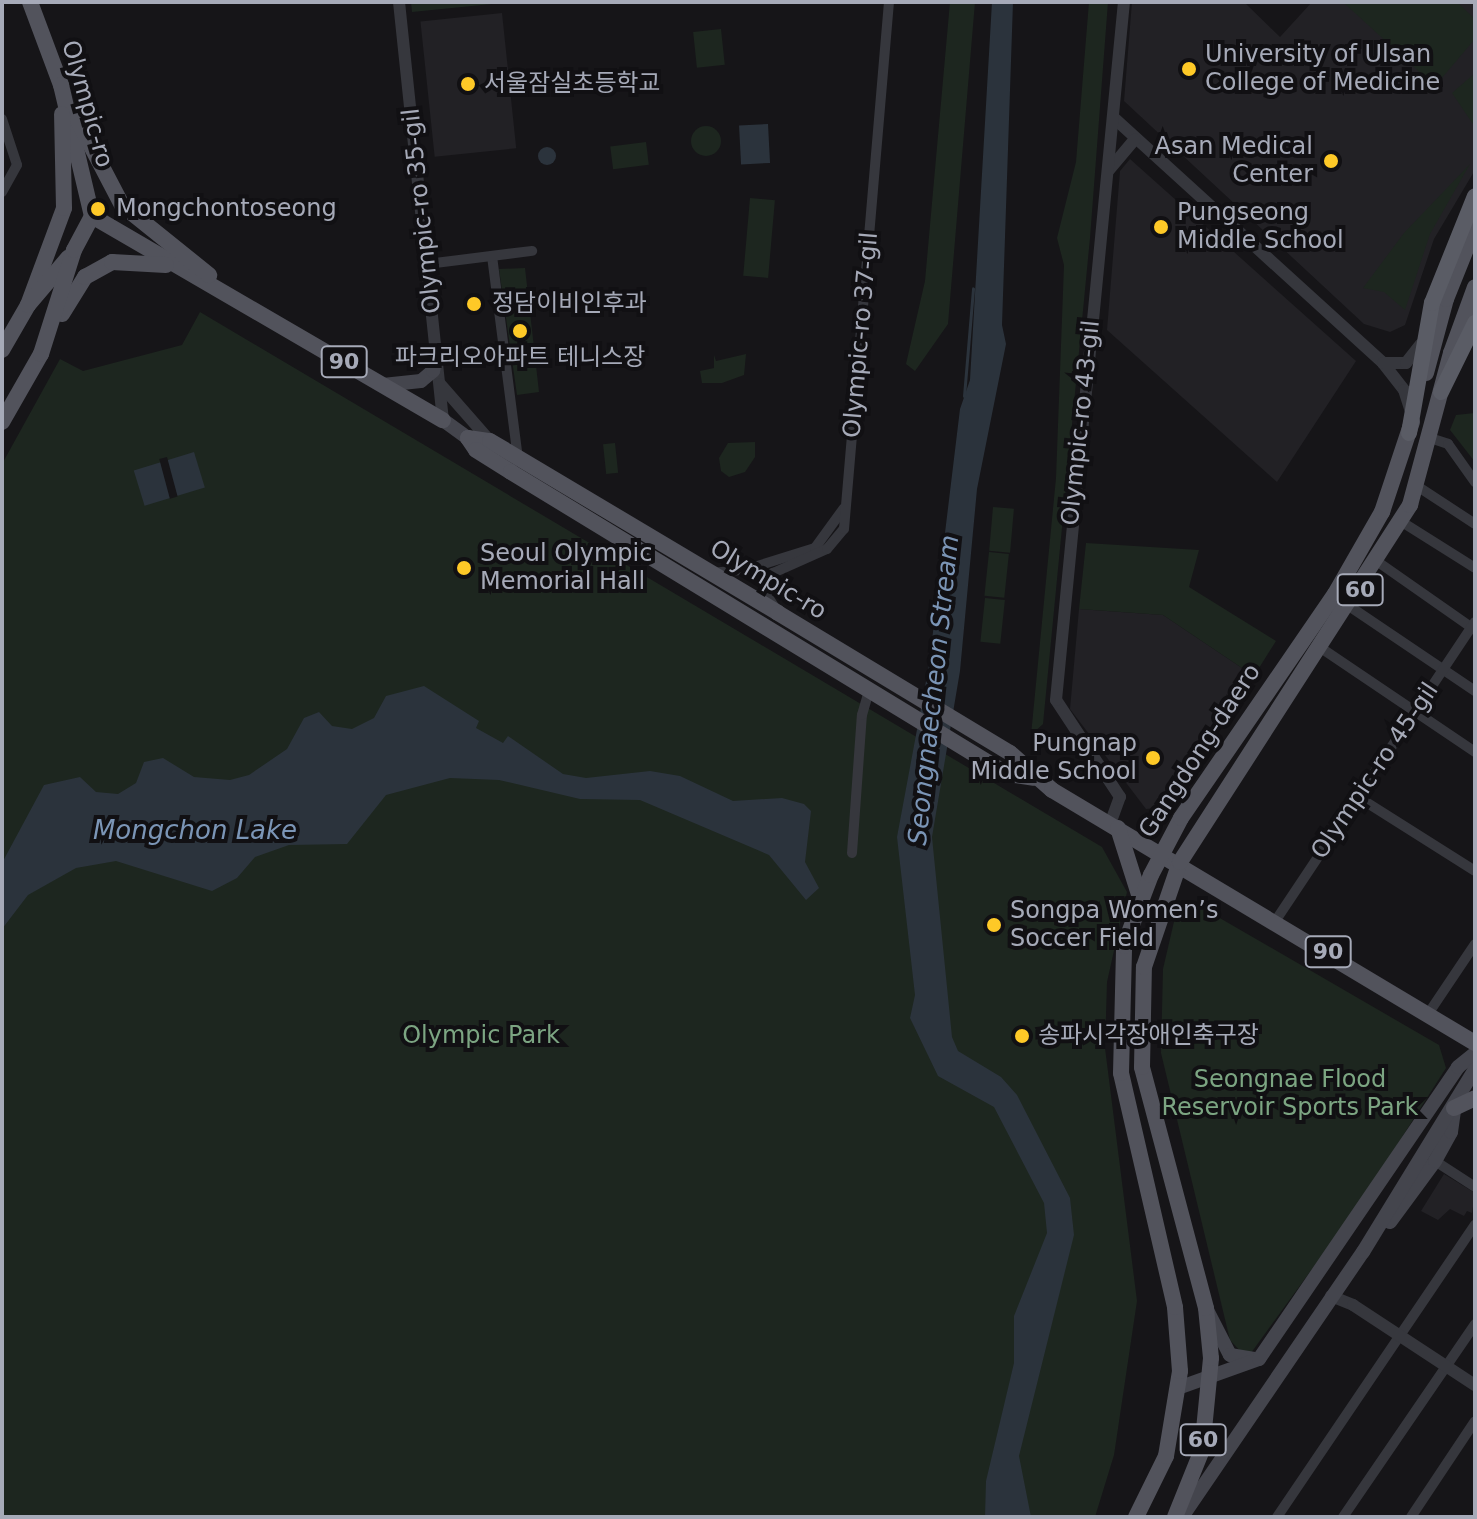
<!DOCTYPE html>
<meta charset="utf-8">
<style>
body{margin:0}
#map{position:relative;width:1477px;height:1519px;overflow:hidden;background:#161518;font-family:"DejaVu Sans","Noto Sans KR",sans-serif}
div>[style]{position:absolute}
[style*='--x']{left:calc(var(--x)*1px);top:calc(var(--y)*1px);width:calc(var(--w)*1px);rotate:calc(var(--a)*1deg)}
.built>*{inset:0;background:#222125;transform-origin:0 0}
.green>*{inset:0;background:#1d261f;transform-origin:0 0}
.round{border-radius:50%}
.water>*{inset:0;background:#2b333c;transform-origin:0 0}
.pier>*{inset:0;background:#161518;transform-origin:0 0}
.stream>*{height:3px;margin:-1.5px;padding:0 1.5px;transform-origin:1.5px;border-radius:1.5px;background:#2b333c}
.minor>*{height:10px;margin:-5px;padding:0 5px;transform-origin:5px;border-radius:5px;background:#36373d}
.tertiary>*{height:12px;margin:-6px;padding:0 6px;transform-origin:6px;border-radius:6px;background:#36373d}
.secondary>*{height:14px;margin:-7px;padding:0 7px;transform-origin:7px;border-radius:7px;background:#44454d}
.primary>*{height:16px;margin:-8px;padding:0 8px;transform-origin:8px;border-radius:8px;background:#52535c}
.trunk>*{height:16px;margin:-8px;padding:0 8px;transform-origin:8px;border-radius:8px;background:#5a5c65}
.dots>*{width:22px;height:22px;translate:-50% -50%;box-sizing:border-box;border:4px solid #111013;border-radius:50%}
span{translate:-50% -50%;white-space:nowrap;text-align:center;line-height:1.15;-webkit-text-stroke:8px #111013;paint-order:stroke}
.shield-label span{padding:2px 6px;background:#111013;border:2px solid;border-radius:6px;-webkit-text-stroke-width:0}
.shield-label{font-size:22px;color:#a6aab8;font-weight:700}
.poi-label{font-size:24px;color:#a6aab8}
.left{translate:0 -50%;text-align:left}
.right{translate:-100% -50%;text-align:right}
.street-label{font-size:24px;color:#a6aab8}
.park-label{font-size:24px;color:#7ca582}
.water-label{font-size:26px;color:#7b95b6;font-style:italic}
.frame{position:absolute;inset:0;border:4px solid #a6aab8;pointer-events:none}
</style>
<div id="map">
<div class="built">
<div style="clip-path:polygon(1132px 2px,1244px 2px,1280px 37px,1312px 2px,1475px 2px,1475px 170px,1434px 239px,1405px 325px,1390px 332px,1364px 324px,1124px 101px)"></div>
<div style="left:502px;top:13px;width:136px;height:82px;rotate:84deg"></div>
<div style="clip-path:polygon(1130px 159px,1356px 361px,1277px 482px,1107px 330px,1120px 171px)"></div>
<div style="clip-path:polygon(1079px 609px,1163px 615px,1254px 676px,1166px 807px,1146px 809px,1070px 709px)"></div>
<div style="clip-path:polygon(1444px 1174px,1475px 1193px,1472px 1213px,1467px 1211px,1464px 1216px,1450px 1209px,1438px 1220px,1421px 1211px)"></div>
</div>
<div class="green">
<div style="clip-path:polygon(411px 2px,502px 2px,502px 3px,412px 12px)"></div>
<div style="clip-path:polygon(950px 2px,975px 2px,948px 324px,915px 371px,906px 364px,925px 281px)"></div>
<div style="clip-path:polygon(1089px 2px,1108px 2px,1090px 238px,1043px 724px,1031px 735px,1056px 478px,1064px 265px,1057px 238px,1076px 162px)"></div>
<div style="clip-path:polygon(1343px 2px,1457px 2px,1475px 19px,1475px 39px,1441px 79px,1427px 79px)"></div>
<div style="left:721px;top:29px;width:36px;height:28px;rotate:84deg"></div>
<div style="clip-path:polygon(1475px 73px,1475px 127px,1452px 93px)"></div>
<div class="round" style="left:691px;top:126px;width:30px;height:30px"></div>
<div style="left:646px;top:142px;width:23px;height:36px;rotate:83deg"></div>
<div style="clip-path:polygon(1470px 164px,1430px 234px,1405px 310px,1384px 292px,1363px 288px,1404px 233px)"></div>
<div style="left:750px;top:198px;width:25px;height:78px;rotate:5deg"></div>
<div style="clip-path:polygon(525px 268px,539px 392px,517px 395px,499px 269px)"></div>
<div style="clip-path:polygon(200px 312px,1102px 847px,1127px 892px,1107px 982px,1105px 1048px,1137px 1301px,1114px 1455px,1095px 1517px,2px 1517px,2px 464px,60px 359px,83px 371px,182px 345px)"></div>
<div style="clip-path:polygon(746px 354px,744px 375px,722px 383px,702px 383px,700px 371px,714px 368px,714px 355px,716px 361px)"></div>
<div style="clip-path:polygon(1475px 413px,1475px 462px,1450px 430px,1456px 415px)"></div>
<div style="clip-path:polygon(755px 442px,755px 457px,745px 472px,729px 477px,721px 471px,719px 458px,728px 443px)"></div>
<div style="left:615px;top:443px;width:30px;height:12px;rotate:84deg"></div>
<div style="left:993px;top:507px;width:21px;height:44px;rotate:5deg"></div>
<div style="clip-path:polygon(1086px 543px,1199px 550px,1189px 587px,1276px 641px,1254px 676px,1163px 615px,1079px 609px)"></div>
<div style="left:989px;top:552px;width:20px;height:44px;rotate:6deg"></div>
<div style="left:985px;top:598px;width:20px;height:44px;rotate:6deg"></div>
<div style="clip-path:polygon(1199px 906px,1439px 1045px,1446px 1068px,1360px 1203px,1251px 1353px,1242px 1353px,1230px 1340px,1161px 1053px,1163px 969px,1176px 913px)"></div>
</div>
<div class="water">
<div style="clip-path:polygon(992px 2px,1013px 2px,1002px 325px,1006px 344px,977px 489px,960px 671px,932px 837px,952px 1037px,958px 1051px,1001px 1077px,1017px 1095px,1070px 1198px,1074px 1235px,1019px 1456px,1031px 1517px,985px 1517px,986px 1481px,1014px 1363px,1014px 1316px,1047px 1233px,1044px 1203px,994px 1107px,938px 1076px,910px 1018px,915px 995px,897px 837px,929px 665px,960px 409px,970px 380px)"></div>
<div style="left:768px;top:124px;width:39px;height:29px;rotate:87deg"></div>
<div class="round" style="left:538px;top:147px;width:18px;height:18px"></div>
<div style="left:194px;top:452px;width:37px;height:63px;rotate:73deg"></div>
<div style="clip-path:polygon(424px 686px,479px 721px,476px 728px,503px 743px,508px 736px,563px 774px,586px 778px,650px 771px,680px 776px,733px 801px,782px 798px,804px 804px,811px 811px,805px 862px,819px 888px,806px 900px,769px 855px,640px 800px,580px 799px,499px 780px,450px 778px,386px 795px,347px 844px,289px 845px,255px 857px,237px 878px,212px 891px,116px 861px,76px 868px,28px 895px,2px 929px,2px 863px,44px 785px,80px 777px,96px 792px,118px 794px,136px 783px,144px 762px,163px 758px,194px 777px,230px 780px,249px 775px,287px 749px,304px 718px,319px 712px,332px 726px,352px 729px,374px 718px,386px 696px)"></div>
</div>
<div class="pier">
<div style="left:167px;top:457px;width:41px;height:8px;rotate:75deg"></div>
</div>
<div class="stream">
<div style="--x:964;--y:396;--w:108;--a:-85.2"></div>
</div>
<div class="minor">
<div style="--x:2;--y:119;--w:48;--a:71.9"></div>
<div style="--x:17;--y:165;--w:31;--a:119"></div>
<div style="--x:492;--y:256;--w:206;--a:82.7"></div>
<div style="--x:427;--y:264;--w:106;--a:-7.1"></div>
<div style="--x:1430;--y:438;--w:19;--a:18"></div>
<div style="--x:1448;--y:444;--w:47;--a:54.6"></div>
<div style="--x:1417;--y:486;--w:69;--a:33.2"></div>
<div style="--x:1402;--y:522;--w:86;--a:32.2"></div>
<div style="--x:1378;--y:562;--w:118;--a:35"></div>
<div style="--x:712;--y:573;--w:36;--a:-6"></div>
<div style="--x:748;--y:569;--w:70;--a:-17.4"></div>
<div style="--x:815;--y:548;--w:49;--a:-54.1"></div>
<div style="--x:1349;--y:606;--w:152;--a:34"></div>
<div style="--x:775;--y:608;--w:19;--a:-122"></div>
<div style="--x:765;--y:592;--w:21;--a:-67"></div>
<div style="--x:773;--y:573;--w:59;--a:-24"></div>
<div style="--x:827;--y:549;--w:26;--a:-50"></div>
<div style="--x:844;--y:529;--w:529;--a:-85.12"></div>
<div style="--x:1321;--y:648;--w:186;--a:34"></div>
<div style="--x:1358;--y:797;--w:138;--a:32.3"></div>
<div style="--x:852;--y:853;--w:138;--a:-85.9"></div>
<div style="--x:862;--y:715;--w:26;--a:-74"></div>
<div style="--x:1276;--y:920;--w:358;--a:-56.3"></div>
<div style="--x:1428;--y:1014;--w:84;--a:-56.1"></div>
<div style="--x:1435;--y:1161;--w:48;--a:33"></div>
<div style="--x:1277;--y:1517;--w:353;--a:-55.9"></div>
<div style="--x:1343;--y:1517;--w:234;--a:-55.6"></div>
<div style="--x:1411;--y:1517;--w:115;--a:-56.3"></div>
</div>
<div class="tertiary">
<div style="--x:399;--y:2;--w:420;--a:84"></div>
<div style="--x:1114;--y:118;--w:364;--a:42.3"></div>
<div style="--x:1383;--y:363;--w:34;--a:52"></div>
<div style="--x:1404;--y:390;--w:20;--a:72"></div>
<div style="--x:1109;--y:170;--w:40;--a:-50"></div>
<div style="--x:1383;--y:363;--w:23;--a:0"></div>
<div style="--x:1406;--y:363;--w:24;--a:-52"></div>
<div style="--x:440;--y:384;--w:76;--a:48.7"></div>
<div style="--x:1110;--y:824;--w:29;--a:-70"></div>
<div style="--x:1120;--y:797;--w:116;--a:-123.4"></div>
<div style="--x:1056;--y:700;--w:701;--a:-84.44"></div>
<div style="--x:1331;--y:1296;--w:24;--a:22"></div>
<div style="--x:1353;--y:1305;--w:146;--a:33.3"></div>
</div>
<div class="secondary">
<div style="--x:383;--y:385;--w:38;--a:-6"></div>
<div style="--x:421;--y:381;--w:16;--a:-40"></div>
<div style="--x:433;--y:371;--w:18;--a:-77"></div>
<div style="--x:443;--y:420;--w:31;--a:36"></div>
<div style="--x:1390;--y:1222;--w:76;--a:-53.6"></div>
<div style="--x:1435;--y:1161;--w:33;--a:-61"></div>
<div style="--x:1451;--y:1132;--w:22;--a:-82"></div>
<div style="--x:1208;--y:1312;--w:48;--a:62.9"></div>
<div style="--x:1230;--y:1355;--w:26;--a:9"></div>
<div style="--x:1178;--y:1388;--w:86;--a:-19.7"></div>
<div style="--x:1259;--y:1359;--w:353;--a:-55.7"></div>
<div style="--x:1458;--y:1067;--w:22;--a:-39"></div>
<div style="--x:1182;--y:1517;--w:321;--a:-55.7"></div>
<div style="--x:1363;--y:1252;--w:215;--a:-58.5"></div>
</div>
<div class="primary">
<div style="--x:30;--y:2;--w:89;--a:69.5"></div>
<div style="--x:61;--y:85;--w:135;--a:76.7"></div>
<div style="--x:92;--y:216;--w:406;--a:30.2"></div>
<div style="--x:77;--y:119;--w:97;--a:62.4"></div>
<div style="--x:122;--y:205;--w:112;--a:38.8"></div>
<div style="--x:28;--y:305;--w:103;--a:-69.6"></div>
<div style="--x:64;--y:208;--w:94;--a:-91.2"></div>
<div style="--x:62;--y:314;--w:44;--a:-58.1"></div>
<div style="--x:85;--y:277;--w:31;--a:-29"></div>
<div style="--x:112;--y:262;--w:54;--a:3.2"></div>
<div style="--x:2;--y:350;--w:52;--a:-60"></div>
<div style="--x:28;--y:305;--w:62;--a:-49.6"></div>
<div style="--x:1426;--y:373;--w:77;--a:-74.9"></div>
<div style="--x:1446;--y:299;--w:78;--a:-68.1"></div>
<div style="--x:2;--y:422;--w:78;--a:-60.2"></div>
<div style="--x:41;--y:354;--w:109;--a:-72.4"></div>
<div style="--x:74;--y:250;--w:38;--a:-62"></div>
<div style="--x:468;--y:438;--w:22;--a:8"></div>
<div style="--x:490;--y:441;--w:335;--a:30.8"></div>
<div style="--x:778;--y:613;--w:271;--a:31.1"></div>
<div style="--x:1010;--y:753;--w:56;--a:41.4"></div>
<div style="--x:1052;--y:790;--w:493;--a:30.9"></div>
<div style="--x:468;--y:438;--w:14;--a:56"></div>
<div style="--x:476;--y:450;--w:41;--a:32.2"></div>
<div style="--x:511;--y:472;--w:581;--a:31.34"></div>
<div style="--x:1007;--y:774;--w:27;--a:8"></div>
<div style="--x:1118;--y:828;--w:77;--a:72.5"></div>
<div style="--x:1454;--y:1108;--w:23;--a:-25"></div>
<div style="--x:1136;--y:1517;--w:68;--a:-63.8"></div>
<div style="--x:1166;--y:1456;--w:86;--a:-80.6"></div>
<div style="--x:1180;--y:1371;--w:64;--a:-94.5"></div>
<div style="--x:1175;--y:1307;--w:240;--a:-103"></div>
<div style="--x:1121;--y:1073;--w:127;--a:-88.6"></div>
<div style="--x:1124;--y:946;--w:76;--a:-69.2"></div>
<div style="--x:1151;--y:875;--w:64;--a:-62.2"></div>
<div style="--x:1181;--y:818;--w:272;--a:-55.5"></div>
<div style="--x:1335;--y:594;--w:95;--a:-60.2"></div>
<div style="--x:1382;--y:512;--w:95;--a:-71.6"></div>
<div style="--x:1175;--y:1517;--w:72;--a:-68.1"></div>
<div style="--x:1202;--y:1450;--w:92;--a:-84.4"></div>
<div style="--x:1211;--y:1358;--w:50;--a:-95.7"></div>
<div style="--x:1206;--y:1308;--w:249;--a:-104.9"></div>
<div style="--x:1142;--y:1067;--w:100;--a:-88.9"></div>
<div style="--x:1144;--y:967;--w:111;--a:-71.1"></div>
<div style="--x:1180;--y:862;--w:425;--a:-57.2"></div>
<div style="--x:1410;--y:505;--w:157;--a:-74.9"></div>
<div style="--x:1451;--y:353;--w:70;--a:-70"></div>
</div>
<div class="trunk">
<div style="--x:1441;--y:392;--w:77;--a:-63.8"></div>
<div style="--x:1409;--y:433;--w:132;--a:-80"></div>
<div style="--x:1432;--y:303;--w:115;--a:-68.1"></div>
</div>
<div class="dots">
<div style="left:1189px;top:69px;background:#fec927"></div>
<div style="left:468px;top:84px;background:#fec927"></div>
<div style="left:1331px;top:161px;background:#fec927"></div>
<div style="left:98px;top:209px;background:#fec927"></div>
<div style="left:1161px;top:227px;background:#fec927"></div>
<div style="left:474px;top:304px;background:#fec927"></div>
<div style="left:520px;top:331px;background:#fec927"></div>
<div style="left:464px;top:568px;background:#fec927"></div>
<div style="left:1153px;top:758px;background:#fec927"></div>
<div style="left:994px;top:925px;background:#fec927"></div>
<div style="left:1022px;top:1036px;background:#fec927"></div>
</div>
<div class="shield-label">
<span style="left:344px;top:362px">90</span>
<span style="left:1360px;top:590px">60</span>
<span style="left:1328px;top:952px">90</span>
<span style="left:1203px;top:1440px">60</span>
</div>
<div class="poi-label">
<span class="left" style="left:1205px;top:69px">University of Ulsan<br>College of Medicine</span>
<span class="left" style="left:484px;top:84px">서울잠실초등학교</span>
<span class="right" style="left:1313px;top:161px">Asan Medical<br>Center</span>
<span class="left" style="left:116px;top:209px">Mongchontoseong</span>
<span class="left" style="left:1177px;top:227px">Pungseong<br>Middle School</span>
<span class="left" style="left:492px;top:304px">정담이비인후과</span>
<span style="left:520px;top:358px">파크리오아파트 테니스장</span>
<span class="left" style="left:480px;top:568px">Seoul Olympic<br>Memorial Hall</span>
<span class="right" style="left:1137px;top:758px">Pungnap<br>Middle School</span>
<span class="left" style="left:1010px;top:925px">Songpa Women’s<br>Soccer Field</span>
<span class="left" style="left:1038px;top:1036px">송파시각장애인축구장</span>
</div>
<div class="street-label">
<span style="left:87px;top:104px;rotate:74deg">Olympic-ro</span>
<span style="left:422px;top:211px;rotate:-96deg">Olympic-ro 35-gil</span>
<span style="left:861px;top:335px;rotate:-85deg">Olympic-ro 37-gil</span>
<span style="left:1081px;top:423px;rotate:-84deg">Olympic-ro 43-gil</span>
<span style="left:768px;top:580px;rotate:31deg">Olympic-ro</span>
<span style="left:1200px;top:751px;rotate:-57deg">Gangdong-daero</span>
<span style="left:1375px;top:771px;rotate:-56deg">Olympic-ro 45-gil</span>
</div>
<div class="park-label">
<span style="left:481px;top:1036px">Olympic Park</span>
<span style="left:1290px;top:1094px">Seongnae Flood<br>Reservoir Sports Park</span>
</div>
<div class="water-label">
<span style="left:934px;top:690px;rotate:-84deg">Seongnaecheon Stream</span>
<span style="left:195px;top:831px">Mongchon Lake</span>
</div>
<div class="frame"></div>
</div>
